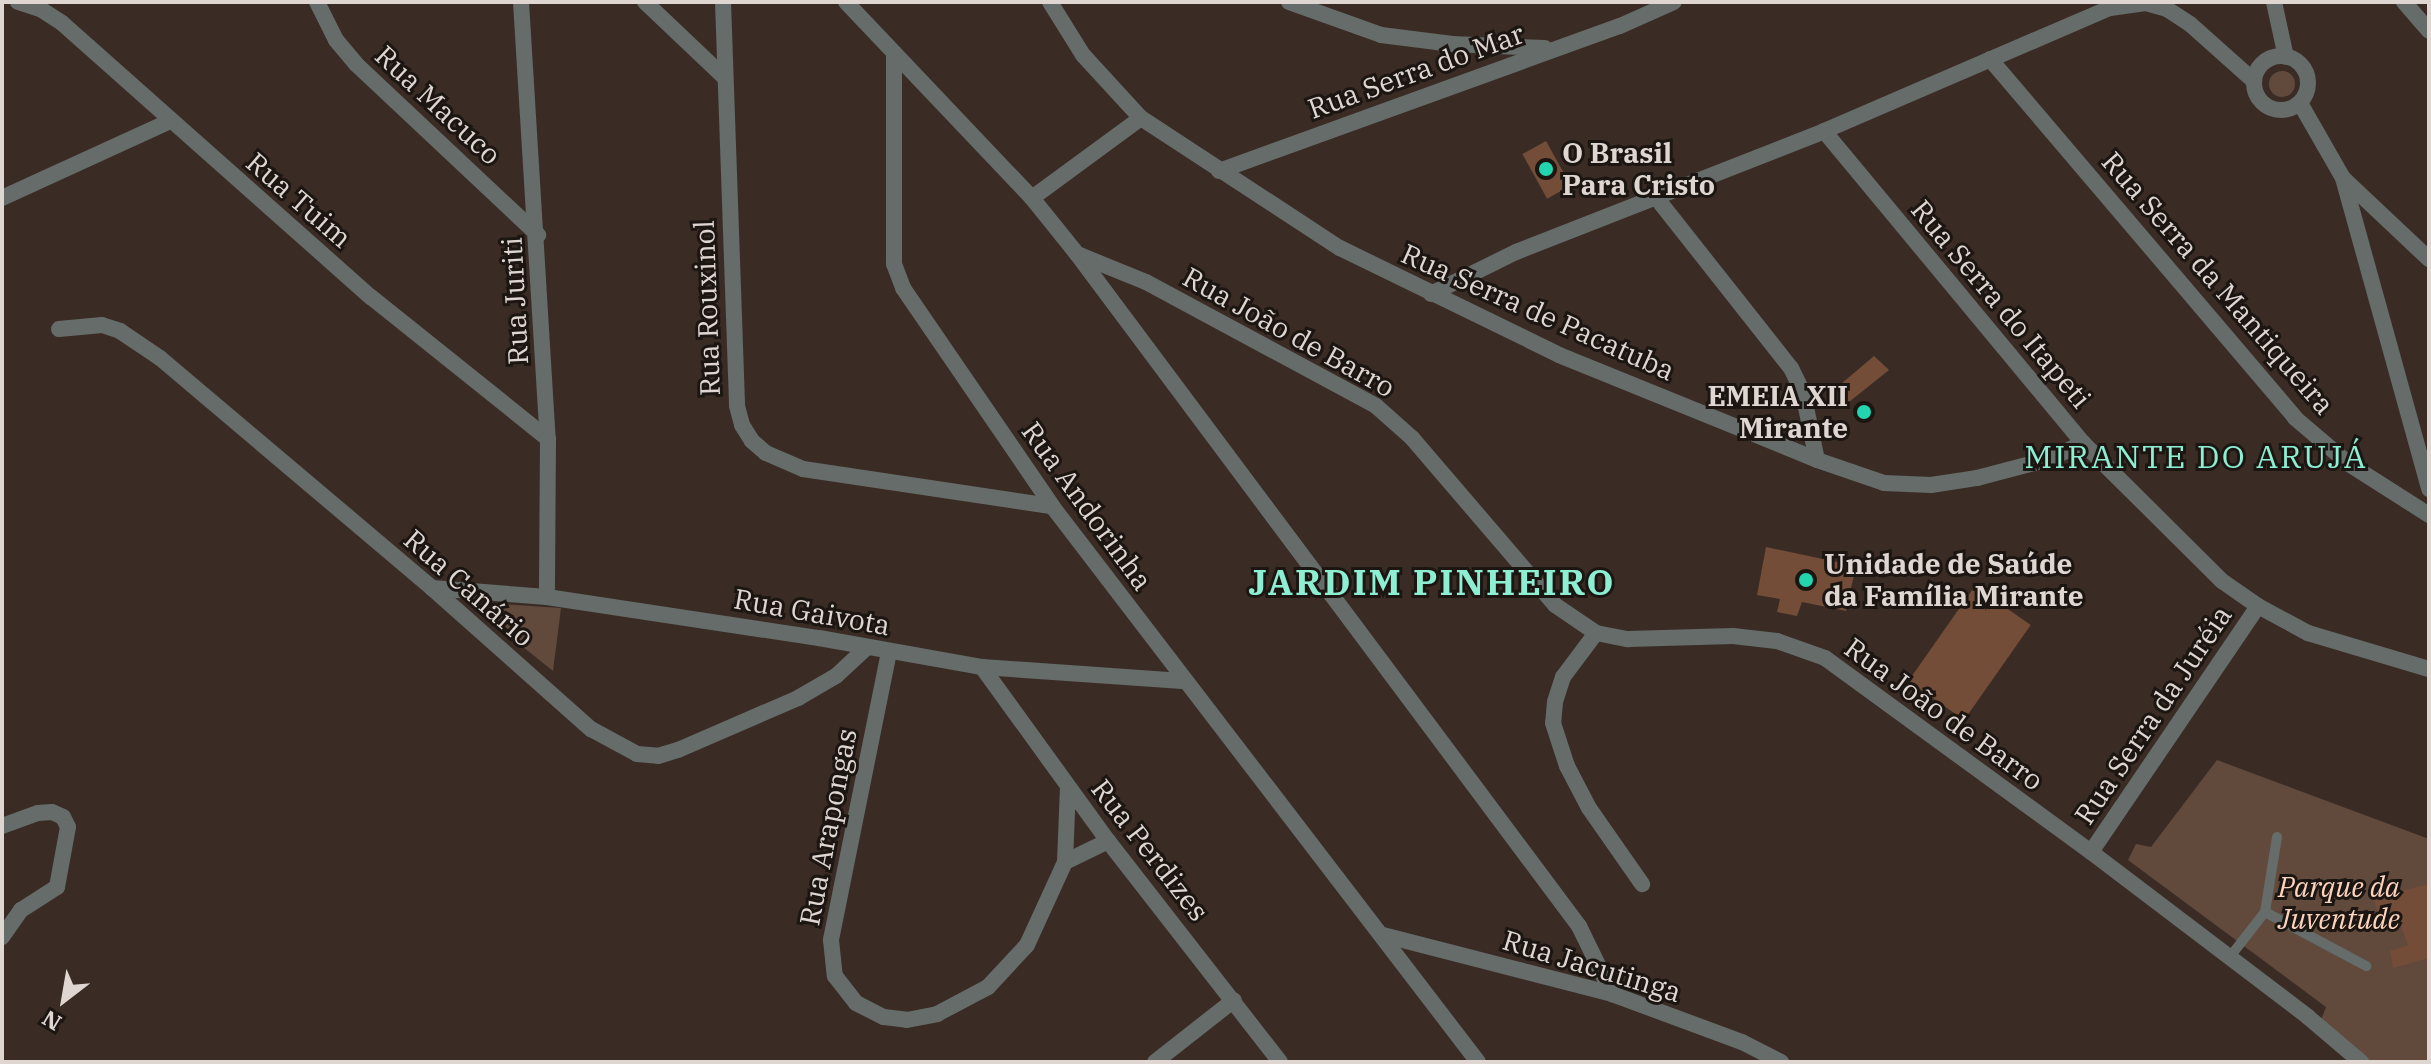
<!DOCTYPE html>
<meta charset="utf-8">
<style>
body{margin:0}
#map{position:relative;width:2431px;height:1064px;overflow:hidden;background:#3a2c25;font-family:"IBM Plex Serif",serif}
div>[style]{position:absolute}
[style*='--x']{left:calc(var(--x)*1px);top:calc(var(--y)*1px);width:calc(var(--w)*1px);rotate:calc(var(--a)*1deg)}
.green>*{inset:0;background:#61493c}
.round{border-radius:50%}
.building>*{inset:0;background:#734d37;transform-origin:0 0}
.service>*{height:10px;margin:-5px;padding:0 5px;transform-origin:5px;border-radius:5px;background:#656c6a}
.minor>*{height:16px;margin:-8px;padding:0 8px;transform-origin:8px;border-radius:8px;background:#656c6a}
.minor>.ring{margin:-8px;padding:0;box-sizing:content-box;background:none;border:16px solid #656c6a;border-radius:50%}
.dots>*{width:22px;height:22px;translate:-50% -50%;box-sizing:border-box;border:4px solid #1c1613;border-radius:50%}
span{translate:-50% -50%;white-space:nowrap;text-align:center;line-height:1.15;-webkit-text-stroke:6px #1c1613;paint-order:stroke}
.street-label{font-size:28px;color:#dfd6d2}
.poi-label{font-size:28px;color:#dfd6d2;font-weight:700}
.left{translate:0 -50%;text-align:left}
.right{translate:-100% -50%;text-align:right}
.park-label{font-size:28px;color:#fcd4be;font-style:italic}
.quarter-label{font-size:32px;color:#8eeed2;letter-spacing:2px}
.district-label{font-size:36px;color:#8eeed2;font-weight:700;letter-spacing:2px}
.frame{position:absolute;inset:0;border:4px solid #dfd6d2;pointer-events:none}
.north{position:absolute;left:24px;top:960px;width:80px;height:80px;-webkit-text-stroke:6px #1c1613;paint-order:stroke;rotate:211deg;font-size:22px;font-weight:700;line-height:32px;text-align:center;color:#dfd6d2}
.north::after{content:'';display:block;margin:auto;width:28px;height:36px;background:#dfd6d2;clip-path:polygon(50% 0,100% 100%,50% 72%,0 100%)}
</style>
<div id="map">
<div class="green">
<div class="round" style="left:2269px;top:71px;width:26px;height:26px"></div>
<div style="clip-path:polygon(484px 603px,561px 608px,553px 671px,477px 610px)"></div>
<div style="clip-path:polygon(2217px 760px,2429px 839px,2429px 1062px,2371px 1062px,2321px 1020px,2326px 1007px,2128px 860px,2136px 844px,2151px 847px)"></div>
</div>
<div class="building">
<div style="left:1546px;top:141px;width:51px;height:27px;rotate:61deg"></div>
<div style="clip-path:polygon(1874px 356px,1889px 370px,1844px 406px,1828px 395px)"></div>
<div style="clip-path:polygon(1766px 547px,1856px 566px,1846px 611px,1802px 602px,1797px 616px,1777px 612px,1780px 599px,1757px 595px)"></div>
<div style="left:1975px;top:586px;width:68px;height:116px;rotate:35deg"></div>
<div style="clip-path:polygon(2429px 884px,2429px 958px,2393px 968px,2390px 951px,2408px 945px,2395px 910px,2379px 916px,2373px 898px)"></div>
</div>
<div class="service">
<div style="--x:2265;--y:912;--w:76;--a:-80.9"></div>
<div style="--x:2229;--y:958;--w:58;--a:-52"></div>
<div style="--x:2265;--y:912;--w:115;--a:28.1"></div>
</div>
<div class="minor">
<div style="--x:18;--y:2;--w:25;--a:18"></div>
<div style="--x:42;--y:10;--w:24;--a:33"></div>
<div style="--x:62;--y:23;--w:413;--a:41.6"></div>
<div style="--x:371;--y:297;--w:227;--a:38.7"></div>
<div style="--x:317;--y:2;--w:42;--a:63.4"></div>
<div style="--x:336;--y:40;--w:31;--a:50"></div>
<div style="--x:356;--y:64;--w:250;--a:43.2"></div>
<div style="--x:521;--y:2;--w:438;--a:86.5"></div>
<div style="--x:548;--y:439;--w:158;--a:90.4"></div>
<div style="--x:645;--y:2;--w:109;--a:43.5"></div>
<div style="--x:723;--y:2;--w:404;--a:88"></div>
<div style="--x:737;--y:406;--w:20;--a:75"></div>
<div style="--x:742;--y:425;--w:19;--a:58"></div>
<div style="--x:752;--y:441;--w:18;--a:41"></div>
<div style="--x:766;--y:453;--w:40;--a:23.4"></div>
<div style="--x:803;--y:469;--w:252;--a:8.5"></div>
<div style="--x:846;--y:2;--w:270;--a:46.5"></div>
<div style="--x:1032;--y:198;--w:72;--a:51.2"></div>
<div style="--x:1077;--y:254;--w:839;--a:53.24"></div>
<div style="--x:1579;--y:926;--w:76;--a:64.1"></div>
<div style="--x:1050;--y:2;--w:62;--a:58.1"></div>
<div style="--x:1083;--y:55;--w:86;--a:47.4"></div>
<div style="--x:1141;--y:118;--w:238;--a:33.2"></div>
<div style="--x:1340;--y:248;--w:244;--a:26"></div>
<div style="--x:1559;--y:355;--w:279;--a:22.1"></div>
<div style="--x:1817;--y:460;--w:71;--a:18.9"></div>
<div style="--x:1884;--y:483;--w:47;--a:2.4"></div>
<div style="--x:1931;--y:485;--w:47;--a:-8.7"></div>
<div style="--x:1977;--y:478;--w:74;--a:-14.8"></div>
<div style="--x:2049;--y:459;--w:38;--a:-25"></div>
<div style="--x:1289;--y:2;--w:98;--a:19.7"></div>
<div style="--x:1381;--y:35;--w:72;--a:7.2"></div>
<div style="--x:1452;--y:44;--w:93;--a:2.5"></div>
<div style="--x:2274;--y:2;--w:56;--a:77.7"></div>
<div style="--x:2404;--y:2;--w:38;--a:49"></div>
<div style="--x:894;--y:53;--w:211;--a:90"></div>
<div style="--x:894;--y:264;--w:26;--a:69"></div>
<div style="--x:903;--y:288;--w:264;--a:55.6"></div>
<div style="--x:1052;--y:506;--w:700;--a:52.54"></div>
<div class="ring" style="left:2254px;top:56px;width:38px;height:38px"></div>
<div style="--x:1990;--y:59;--w:471;--a:49.6"></div>
<div style="--x:2295;--y:418;--w:71;--a:40.4"></div>
<div style="--x:2349;--y:464;--w:95;--a:32.5"></div>
<div style="--x:2300;--y:103;--w:86;--a:60.2"></div>
<div style="--x:2343;--y:178;--w:323;--a:74.5"></div>
<div style="--x:1824;--y:131;--w:405;--a:50.3"></div>
<div style="--x:2083;--y:443;--w:196;--a:44.8"></div>
<div style="--x:2222;--y:581;--w:44;--a:34.8"></div>
<div style="--x:2258;--y:606;--w:57;--a:28.4"></div>
<div style="--x:2308;--y:633;--w:126;--a:16.6"></div>
<div style="--x:1219;--y:171;--w:426;--a:-19.9"></div>
<div style="--x:1620;--y:26;--w:59;--a:-24"></div>
<div style="--x:2344;--y:179;--w:117;--a:43.3"></div>
<div style="--x:1655;--y:196;--w:219;--a:51.7"></div>
<div style="--x:1791;--y:368;--w:28;--a:64"></div>
<div style="--x:1803;--y:393;--w:68;--a:78.2"></div>
<div style="--x:2;--y:198;--w:185;--a:-24.6"></div>
<div style="--x:1032;--y:198;--w:135;--a:-36.3"></div>
<div style="--x:1077;--y:254;--w:74;--a:22.1"></div>
<div style="--x:1146;--y:282;--w:261;--a:28.3"></div>
<div style="--x:1376;--y:406;--w:48;--a:41.6"></div>
<div style="--x:1412;--y:438;--w:220;--a:49.4"></div>
<div style="--x:1555;--y:605;--w:50;--a:34.3"></div>
<div style="--x:1596;--y:633;--w:33;--a:11"></div>
<div style="--x:1628;--y:639;--w:105;--a:-1.6"></div>
<div style="--x:1733;--y:636;--w:44;--a:6.5"></div>
<div style="--x:1777;--y:641;--w:51;--a:19.5"></div>
<div style="--x:1825;--y:658;--w:329;--a:36.1"></div>
<div style="--x:2091;--y:852;--w:273;--a:37.2"></div>
<div style="--x:2308;--y:1017;--w:70;--a:40.3"></div>
<div style="--x:1431;--y:294;--w:95;--a:-26.3"></div>
<div style="--x:1516;--y:252;--w:331;--a:-21.4"></div>
<div style="--x:1824;--y:131;--w:311;--a:-23.3"></div>
<div style="--x:2110;--y:8;--w:36;--a:-8"></div>
<div style="--x:2146;--y:3;--w:22;--a:16"></div>
<div style="--x:2167;--y:9;--w:27;--a:33"></div>
<div style="--x:2190;--y:24;--w:86;--a:41.7"></div>
<div style="--x:59;--y:329;--w:43;--a:-5.3"></div>
<div style="--x:102;--y:325;--w:19;--a:18"></div>
<div style="--x:120;--y:331;--w:48;--a:34"></div>
<div style="--x:160;--y:358;--w:356;--a:40.2"></div>
<div style="--x:432;--y:588;--w:213;--a:41.6"></div>
<div style="--x:591;--y:729;--w:52;--a:28.5"></div>
<div style="--x:637;--y:754;--w:21;--a:5"></div>
<div style="--x:658;--y:756;--w:21;--a:-17"></div>
<div style="--x:678;--y:750;--w:131;--a:-23.4"></div>
<div style="--x:798;--y:698;--w:44;--a:-30.1"></div>
<div style="--x:836;--y:676;--w:41;--a:-43"></div>
<div style="--x:432;--y:588;--w:115;--a:4.5"></div>
<div style="--x:547;--y:597;--w:275;--a:8.6"></div>
<div style="--x:819;--y:638;--w:166;--a:10.1"></div>
<div style="--x:982;--y:667;--w:201;--a:4"></div>
<div style="--x:1596;--y:633;--w:55;--a:126.9"></div>
<div style="--x:1563;--y:677;--w:26;--a:108"></div>
<div style="--x:1555;--y:702;--w:21;--a:95"></div>
<div style="--x:1553;--y:723;--w:45;--a:72"></div>
<div style="--x:1567;--y:766;--w:47;--a:62.4"></div>
<div style="--x:1589;--y:808;--w:93;--a:55.1"></div>
<div style="--x:889;--y:652;--w:294;--a:101.4"></div>
<div style="--x:831;--y:940;--w:36;--a:84"></div>
<div style="--x:835;--y:976;--w:34;--a:52"></div>
<div style="--x:856;--y:1003;--w:31;--a:27"></div>
<div style="--x:884;--y:1017;--w:23;--a:7"></div>
<div style="--x:907;--y:1020;--w:31;--a:-11"></div>
<div style="--x:937;--y:1014;--w:58;--a:-27.9"></div>
<div style="--x:988;--y:987;--w:57;--a:-47.1"></div>
<div style="--x:1027;--y:945;--w:91;--a:-65.4"></div>
<div style="--x:1065;--y:862;--w:75;--a:-87.7"></div>
<div style="--x:982;--y:667;--w:215;--a:54.1"></div>
<div style="--x:1108;--y:841;--w:280;--a:52.1"></div>
<div style="--x:2;--y:826;--w:38;--a:-20"></div>
<div style="--x:38;--y:813;--w:14;--a:-4"></div>
<div style="--x:52;--y:812;--w:12;--a:24"></div>
<div style="--x:63;--y:817;--w:11;--a:63"></div>
<div style="--x:68;--y:827;--w:61;--a:100.4"></div>
<div style="--x:57;--y:887;--w:43;--a:147.4"></div>
<div style="--x:21;--y:910;--w:33;--a:125"></div>
<div style="--x:2091;--y:852;--w:297;--a:-55.8"></div>
<div style="--x:1065;--y:862;--w:48;--a:-26"></div>
<div style="--x:1383;--y:935;--w:236;--a:14.4"></div>
<div style="--x:1612;--y:994;--w:139;--a:20.3"></div>
<div style="--x:1742;--y:1042;--w:44;--a:27.1"></div>
<div style="--x:1155;--y:1062;--w:100;--a:-38.1"></div>
</div>
<div class="dots">
<div style="left:1546px;top:169px;background:#23d5af"></div>
<div style="left:1864px;top:412px;background:#23d5af"></div>
<div style="left:1806px;top:580px;background:#23d5af"></div>
</div>
<div class="street-label">
<span style="left:1416px;top:71px;rotate:-20deg">Rua Serra do Mar</span>
<span style="left:438px;top:105px;rotate:43deg">Rua Macuco</span>
<span style="left:299px;top:200px;rotate:41deg">Rua Tuim</span>
<span style="left:2218px;top:283px;rotate:49deg">Rua Serra da Mantiqueira</span>
<span style="left:515px;top:301px;rotate:-93deg">Rua Juriti</span>
<span style="left:2001px;top:304px;rotate:50deg">Rua Serra do Itapeti</span>
<span style="left:707px;top:308px;rotate:-92deg">Rua Rouxinol</span>
<span style="left:1538px;top:312px;rotate:24deg">Rua Serra de Pacatuba</span>
<span style="left:1289px;top:332px;rotate:29deg">Rua João de Barro</span>
<span style="left:1087px;top:506px;rotate:54deg">Rua Andorinha</span>
<span style="left:469px;top:588px;rotate:41deg">Rua Canário</span>
<span style="left:812px;top:612px;rotate:10deg">Rua Gaivota</span>
<span style="left:1944px;top:714px;rotate:36deg">Rua João de Barro</span>
<span style="left:2153px;top:715px;rotate:-56deg">Rua Serra da Juréia</span>
<span style="left:828px;top:827px;rotate:-79deg">Rua Arapongas</span>
<span style="left:1150px;top:850px;rotate:52deg">Rua Perdizes</span>
<span style="left:1592px;top:966px;rotate:17deg">Rua Jacutinga</span>
</div>
<div class="poi-label">
<span class="left" style="left:1562px;top:169px">O Brasil<br>Para Cristo</span>
<span class="right" style="left:1848px;top:412px">EMEIA XII<br>Mirante</span>
<span class="left" style="left:1824px;top:580px">Unidade de Saúde<br>da Família Mirante</span>
</div>
<div class="park-label">
<span style="left:2339px;top:903px">Parque da<br>Juventude</span>
</div>
<div class="quarter-label">
<span style="left:2196px;top:456px">MIRANTE DO ARUJÁ</span>
</div>
<div class="district-label">
<span style="left:1432px;top:582px">JARDIM PINHEIRO</span>
</div>
<div class="frame"></div>
<div class="north">N</div>
</div>
